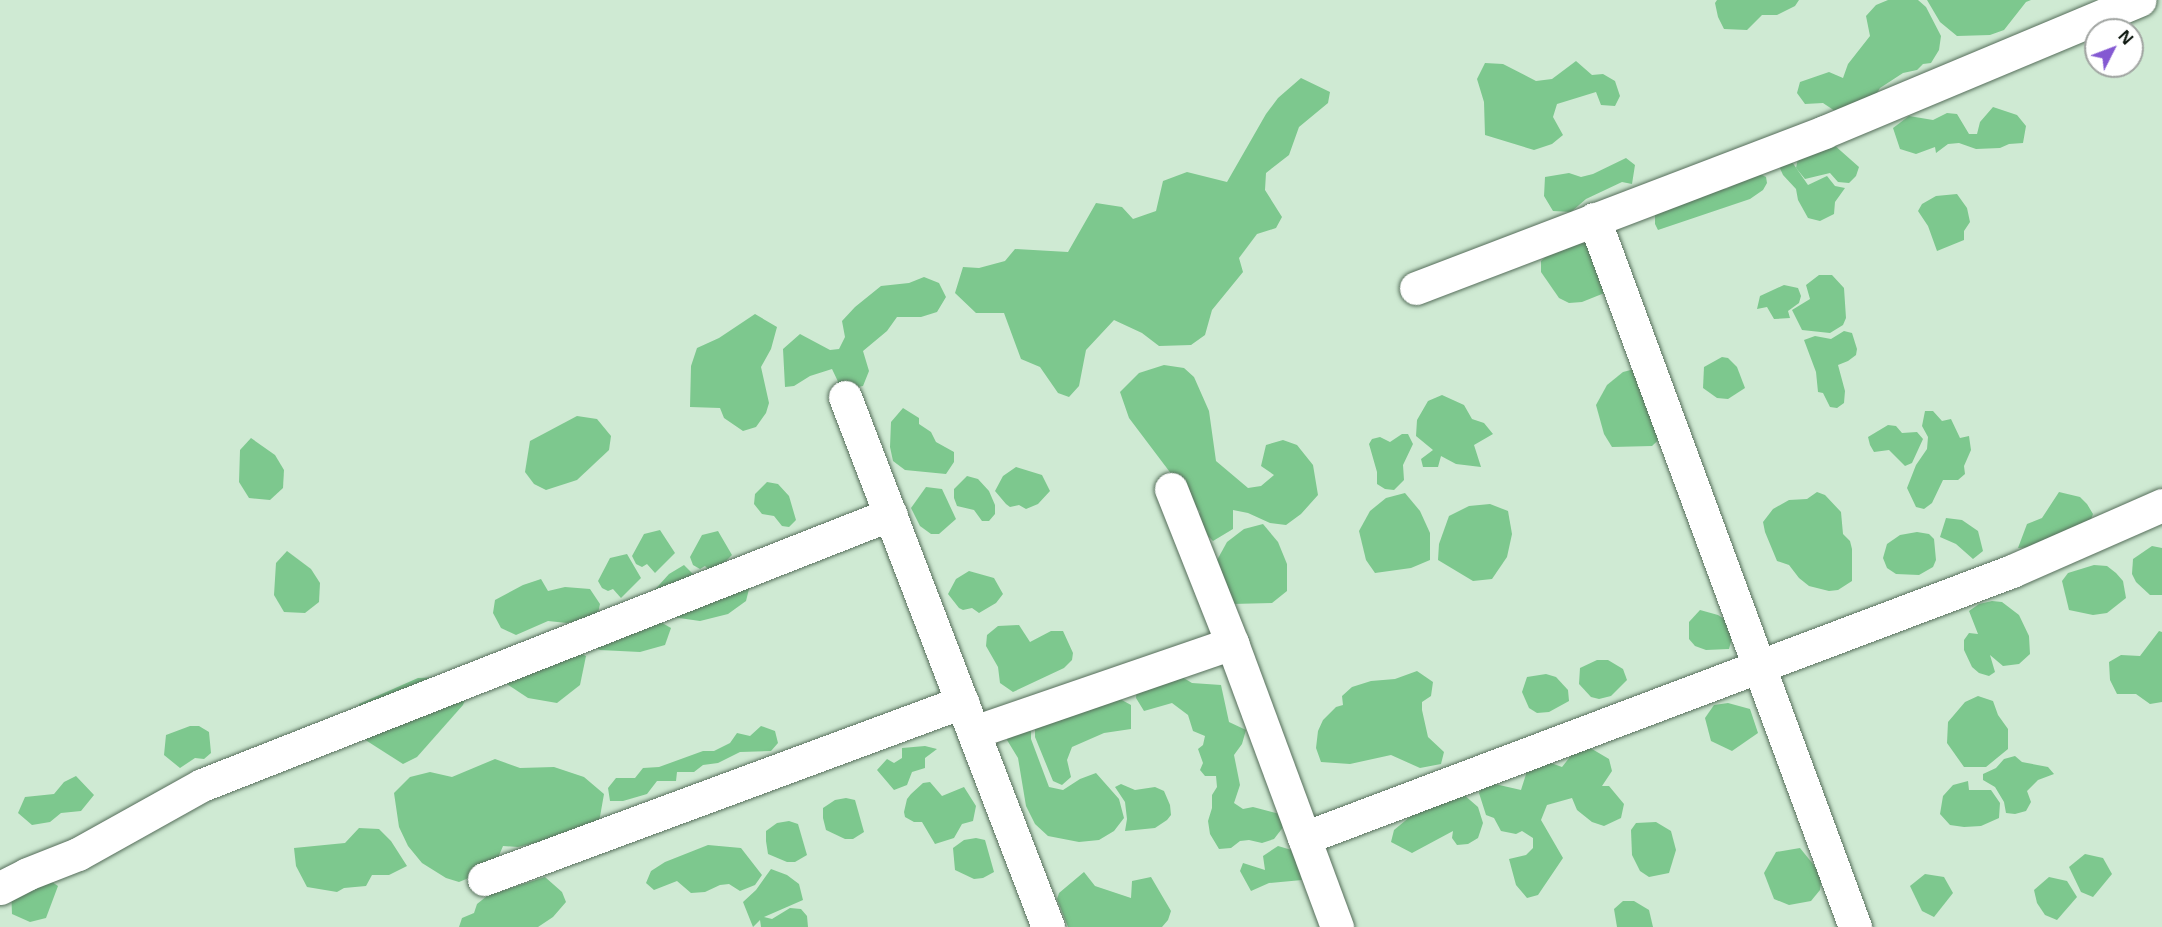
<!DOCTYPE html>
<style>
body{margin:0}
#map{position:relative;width:2162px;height:927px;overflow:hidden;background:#cfead3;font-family:"Noto Sans",sans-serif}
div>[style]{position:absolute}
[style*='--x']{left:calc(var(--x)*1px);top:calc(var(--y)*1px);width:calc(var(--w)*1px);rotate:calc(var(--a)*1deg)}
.forest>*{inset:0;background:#7dc88e}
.roads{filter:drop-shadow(0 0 2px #566e5b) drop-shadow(0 0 2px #566e5b)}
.minor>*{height:33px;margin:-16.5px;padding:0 16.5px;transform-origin:16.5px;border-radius:16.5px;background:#fff}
span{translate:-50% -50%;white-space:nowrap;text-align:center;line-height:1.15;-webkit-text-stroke:4.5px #fff;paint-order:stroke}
.north{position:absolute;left:2084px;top:18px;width:60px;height:60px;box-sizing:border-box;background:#fff;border:2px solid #a0a4a1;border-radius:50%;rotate:48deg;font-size:16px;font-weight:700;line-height:24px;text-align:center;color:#121c14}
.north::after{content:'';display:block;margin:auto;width:21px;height:27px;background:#8459d2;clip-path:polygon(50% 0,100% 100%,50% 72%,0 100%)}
</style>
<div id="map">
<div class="forest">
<div style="clip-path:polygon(1717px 0,1799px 0,1795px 6px,1777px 15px,1762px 15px,1747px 30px,1724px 29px,1718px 17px,1715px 3px)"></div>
<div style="clip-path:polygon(1888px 0,1918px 0,1926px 7px,1941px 36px,1939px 50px,1931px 63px,1923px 64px,1917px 70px,1903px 73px,1880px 88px,1874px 98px,1838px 113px,1823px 103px,1805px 104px,1797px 93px,1800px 82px,1829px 72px,1843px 78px,1848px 64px,1870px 36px,1866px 16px,1876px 5px)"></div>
<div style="clip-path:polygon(1927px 0,2031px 0,2026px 2px,2004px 30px,1990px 35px,1957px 36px,1940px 22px)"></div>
<div style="clip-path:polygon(1576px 61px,1592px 75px,1603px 74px,1615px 81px,1620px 96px,1615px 106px,1601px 105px,1596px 92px,1557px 104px,1553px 117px,1563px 135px,1552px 144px,1534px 150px,1485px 135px,1484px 102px,1477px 79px,1485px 63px,1503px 64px,1536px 81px,1552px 79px)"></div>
<div style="clip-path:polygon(1301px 78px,1330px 92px,1328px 103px,1299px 127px,1289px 155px,1266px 173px,1265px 190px,1282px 217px,1276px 228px,1257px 234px,1239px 258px,1243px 272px,1212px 310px,1205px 335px,1191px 345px,1159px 346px,1142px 333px,1114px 320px,1086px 350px,1079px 386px,1069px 397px,1058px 393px,1040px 367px,1021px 359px,1004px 313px,976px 313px,955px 293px,963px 267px,979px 268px,1005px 261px,1015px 249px,1068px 252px,1096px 203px,1122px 207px,1133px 219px,1156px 211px,1163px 181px,1187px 172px,1227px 182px,1266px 114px,1278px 98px)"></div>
<div style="clip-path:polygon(1993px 107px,2017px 115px,2026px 126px,2023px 143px,2009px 144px,2000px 148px,1976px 149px,1959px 143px,1948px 144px,1936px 153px,1935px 147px,1916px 154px,1900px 149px,1893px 128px,1909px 116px,1933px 120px,1947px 113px,1957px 114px,1969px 134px,1977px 134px,1980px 122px)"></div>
<div style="clip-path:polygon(1833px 144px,1859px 167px,1856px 176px,1849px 183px,1838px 182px,1830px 173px,1805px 179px,1796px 168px,1799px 154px)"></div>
<div style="clip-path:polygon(1626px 158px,1635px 165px,1632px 184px,1622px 182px,1586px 199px,1571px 212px,1553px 211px,1544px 196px,1545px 177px,1569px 173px,1581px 177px,1593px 174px)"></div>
<div style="clip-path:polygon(1790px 159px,1808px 185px,1827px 176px,1835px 186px,1845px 188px,1835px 202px,1834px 214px,1820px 221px,1808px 218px,1798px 200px,1796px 189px,1783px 175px,1779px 166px)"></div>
<div style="clip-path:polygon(1758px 173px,1766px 177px,1767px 183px,1763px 190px,1750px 199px,1658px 230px,1655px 224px,1655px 215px,1674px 200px,1694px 200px,1717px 187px,1726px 189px)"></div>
<div style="clip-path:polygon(1957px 194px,1967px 208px,1970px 222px,1964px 231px,1964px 240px,1937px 251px,1928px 226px,1918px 211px,1922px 204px,1936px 196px)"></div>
<div style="clip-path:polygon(1575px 241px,1598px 247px,1607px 292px,1582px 302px,1569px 303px,1559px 298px,1541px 272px,1541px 261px,1554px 249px)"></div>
<div style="clip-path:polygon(1819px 275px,1832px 275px,1844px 288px,1846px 318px,1843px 325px,1830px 333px,1802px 330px,1792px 310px,1810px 299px,1806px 285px)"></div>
<div style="clip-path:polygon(924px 277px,939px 283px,946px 297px,937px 312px,921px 317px,897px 317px,887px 331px,863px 351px,869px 371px,863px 386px,842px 390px,832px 369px,810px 376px,794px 386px,785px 387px,783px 349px,800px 334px,830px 350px,839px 349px,845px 337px,842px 321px,855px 307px,881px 286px,909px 283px)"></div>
<div style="clip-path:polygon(1784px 285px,1798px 288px,1801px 296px,1799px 303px,1788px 311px,1790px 318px,1774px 319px,1767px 307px,1757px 309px,1760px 296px)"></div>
<div style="clip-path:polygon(755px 314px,777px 327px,771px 349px,761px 367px,769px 403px,766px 413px,756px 427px,743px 431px,724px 418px,720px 408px,690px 407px,691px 366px,697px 348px,719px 338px)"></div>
<div style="clip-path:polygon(1844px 331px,1852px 333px,1857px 349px,1856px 355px,1848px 361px,1838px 365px,1845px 391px,1844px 403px,1837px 408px,1830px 407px,1823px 393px,1818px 392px,1816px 372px,1804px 340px,1815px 336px,1831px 339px)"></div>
<div style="clip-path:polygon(1722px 357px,1728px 358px,1737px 367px,1745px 388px,1728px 399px,1717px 398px,1703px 388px,1704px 367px)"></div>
<div style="clip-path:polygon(1164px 365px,1184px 368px,1194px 377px,1209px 411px,1216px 461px,1248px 488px,1261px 486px,1274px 475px,1261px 466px,1266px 445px,1283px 440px,1297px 445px,1313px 465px,1318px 495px,1301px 514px,1286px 525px,1270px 523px,1248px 513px,1233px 510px,1233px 529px,1213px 541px,1203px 531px,1198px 517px,1200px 512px,1129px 418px,1120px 392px,1139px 373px)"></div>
<div style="clip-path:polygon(1642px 367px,1666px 433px,1652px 446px,1612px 447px,1604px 434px,1596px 405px,1607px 385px,1623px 372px)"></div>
<div style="clip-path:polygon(1442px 395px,1464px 405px,1472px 419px,1484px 423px,1493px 434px,1474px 445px,1481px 467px,1456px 464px,1441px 456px,1438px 467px,1423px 467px,1421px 459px,1433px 450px,1416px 436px,1417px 420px,1428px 401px)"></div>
<div style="clip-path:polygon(903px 408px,919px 418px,919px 424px,931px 432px,936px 442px,954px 452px,954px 462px,946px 474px,905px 470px,893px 461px,890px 447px,891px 422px)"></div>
<div style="clip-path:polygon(1925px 411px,1933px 411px,1942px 421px,1951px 419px,1960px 438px,1969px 436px,1971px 450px,1964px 466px,1965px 474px,1958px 480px,1943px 480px,1932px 503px,1924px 509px,1916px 507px,1907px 488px,1916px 465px,1927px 449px,1928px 437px,1922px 426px)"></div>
<div style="clip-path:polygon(577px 416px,597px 419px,611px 436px,609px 450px,577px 480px,546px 490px,534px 484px,525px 472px,530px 441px)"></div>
<div style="clip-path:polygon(1888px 425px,1896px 426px,1902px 433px,1917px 432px,1923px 439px,1912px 463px,1905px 466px,1889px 450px,1874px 452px,1870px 445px,1868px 437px)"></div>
<div style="clip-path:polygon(1402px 434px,1408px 434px,1413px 444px,1403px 465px,1404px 480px,1394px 490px,1385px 489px,1377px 484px,1377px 472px,1369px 444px,1372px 439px,1380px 437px,1390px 442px)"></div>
<div style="clip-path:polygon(251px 438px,275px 455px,284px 470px,283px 488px,270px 500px,249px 498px,239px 482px,240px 450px)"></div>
<div style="clip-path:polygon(1016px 467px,1042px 475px,1050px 491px,1038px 504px,1026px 509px,1019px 505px,1010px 507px,1006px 504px,995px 491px,1003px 476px)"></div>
<div style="clip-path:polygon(967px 476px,978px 479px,989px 491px,995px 505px,995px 514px,989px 521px,982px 521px,974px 510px,957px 506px,954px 498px,954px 489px)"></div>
<div style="clip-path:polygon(767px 482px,778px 484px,789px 496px,796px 520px,789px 527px,782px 526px,774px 516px,762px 514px,754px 504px,755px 494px)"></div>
<div style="clip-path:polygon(926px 487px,942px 489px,956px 519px,939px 534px,931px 534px,920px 526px,911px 508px)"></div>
<div style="clip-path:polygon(1817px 492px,1825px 495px,1841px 512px,1843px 534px,1850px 541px,1852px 549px,1852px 581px,1838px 590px,1829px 591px,1809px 586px,1799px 578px,1789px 565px,1777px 561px,1765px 532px,1763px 522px,1773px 509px,1789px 500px,1807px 499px)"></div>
<div style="clip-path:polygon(2059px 492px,2080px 497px,2087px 504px,2093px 514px,2089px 525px,2035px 547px,2018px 548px,2027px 524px,2042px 518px)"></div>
<div style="clip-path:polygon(1405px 493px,1420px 511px,1430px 533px,1430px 560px,1411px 568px,1375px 573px,1366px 560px,1359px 531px,1370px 511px,1386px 498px)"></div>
<div style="clip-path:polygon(1490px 504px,1508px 511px,1512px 534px,1507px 557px,1492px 579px,1473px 581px,1438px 560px,1439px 544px,1449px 516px,1469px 506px)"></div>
<div style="clip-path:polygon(1946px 518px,1962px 520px,1978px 531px,1983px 551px,1973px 559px,1956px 544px,1940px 537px)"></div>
<div style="clip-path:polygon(1263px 524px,1278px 542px,1287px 564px,1287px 591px,1272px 603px,1232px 604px,1216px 562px,1227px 542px,1244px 529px)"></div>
<div style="clip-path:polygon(660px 530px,675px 553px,655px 573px,647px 564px,642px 567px,636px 564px,632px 556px,644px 534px)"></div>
<div style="clip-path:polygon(718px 531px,732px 555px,713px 574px,705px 566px,700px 569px,693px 565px,690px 557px,702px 535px)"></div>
<div style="clip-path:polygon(1917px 532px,1929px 534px,1934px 539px,1936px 560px,1933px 567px,1919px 575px,1896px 574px,1887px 568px,1883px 558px,1887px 544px,1900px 535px)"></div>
<div style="clip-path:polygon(2152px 546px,2162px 548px,2162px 595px,2150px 595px,2136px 582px,2132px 574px,2133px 559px)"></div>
<div style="clip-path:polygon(287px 551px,311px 569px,320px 583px,319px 602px,305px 613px,284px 612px,274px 595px,276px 563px)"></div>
<div style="clip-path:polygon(627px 554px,641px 578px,621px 598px,613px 589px,608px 591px,602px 588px,598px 581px,610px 558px)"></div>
<div style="clip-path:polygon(684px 565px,694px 575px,750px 585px,746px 601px,728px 614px,700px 621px,672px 617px,651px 594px,669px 574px)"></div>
<div style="clip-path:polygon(2094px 565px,2107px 566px,2116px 573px,2123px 581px,2126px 598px,2107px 613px,2093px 615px,2069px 610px,2062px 581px,2068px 573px)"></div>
<div style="clip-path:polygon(969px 571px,994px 578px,1003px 594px,996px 603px,979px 613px,972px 608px,963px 610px,959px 608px,948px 594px,956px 579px)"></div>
<div style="clip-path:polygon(541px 579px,548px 591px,565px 587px,590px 589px,600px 604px,597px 618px,567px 623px,548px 621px,516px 635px,501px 628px,493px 613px,495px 600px,523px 585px)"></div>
<div style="clip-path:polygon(1992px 601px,2002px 602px,2019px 615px,2029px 636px,2030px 654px,2019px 664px,2003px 666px,1990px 655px,1995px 672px,1989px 676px,1979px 673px,1972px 667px,1964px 650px,1964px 640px,1969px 633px,1978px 634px,1969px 611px,1979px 604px)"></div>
<div style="clip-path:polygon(629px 604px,671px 628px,665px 645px,640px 652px,600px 650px,587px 643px)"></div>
<div style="clip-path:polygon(1700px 610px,1718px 615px,1727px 621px,1732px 638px,1729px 649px,1706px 650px,1695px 646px,1689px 639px,1689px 622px)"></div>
<div style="clip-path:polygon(1019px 625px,1030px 642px,1051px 631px,1063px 631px,1073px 653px,1072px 660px,1064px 668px,1013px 692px,1000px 683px,998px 667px,986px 646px,987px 635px,998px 626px)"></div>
<div style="clip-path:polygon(2159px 631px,2162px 632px,2162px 702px,2150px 704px,2136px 694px,2117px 694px,2110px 680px,2109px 662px,2121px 655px,2140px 656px)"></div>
<div style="clip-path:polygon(545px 636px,586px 656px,580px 685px,557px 703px,528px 698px,507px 684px,508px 650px)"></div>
<div style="clip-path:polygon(1597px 660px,1608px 660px,1623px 669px,1627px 680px,1611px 696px,1599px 699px,1591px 697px,1579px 684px,1580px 668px)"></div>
<div style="clip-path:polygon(1417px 671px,1433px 682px,1431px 696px,1422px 702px,1422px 710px,1428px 737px,1444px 752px,1441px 764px,1420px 768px,1391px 755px,1350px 764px,1321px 762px,1316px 748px,1318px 731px,1323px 720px,1336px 707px,1343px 705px,1342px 696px,1352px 687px,1371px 681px,1395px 679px)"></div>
<div style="clip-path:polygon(1177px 674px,1192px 683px,1221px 685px,1229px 722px,1246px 730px,1242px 744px,1234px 755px,1240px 785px,1234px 803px,1243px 809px,1253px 807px,1284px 815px,1284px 826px,1274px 839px,1262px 843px,1249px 840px,1240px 841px,1231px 848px,1219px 849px,1210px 834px,1208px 821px,1212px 808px,1212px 795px,1217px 787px,1216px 776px,1205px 776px,1200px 770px,1203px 763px,1198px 749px,1203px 745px,1205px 736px,1193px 731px,1188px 715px,1172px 703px,1144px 711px,1136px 698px,1137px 684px)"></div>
<div style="clip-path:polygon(1546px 674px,1556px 677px,1568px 690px,1569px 701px,1549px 712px,1537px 713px,1529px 708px,1522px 692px,1527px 677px)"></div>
<div style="clip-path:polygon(447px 677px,467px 695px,463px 705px,417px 757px,403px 764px,356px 734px,359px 704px,418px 678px)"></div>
<div style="clip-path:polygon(1978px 696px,1993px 701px,1998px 715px,2008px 729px,2008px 749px,1986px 767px,1964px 767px,1947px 743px,1948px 722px,1965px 702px)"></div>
<div style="clip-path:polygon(1120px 699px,1131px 705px,1131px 729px,1104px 733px,1072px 747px,1067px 760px,1071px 777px,1062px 785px,1053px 781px,1035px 737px,1035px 722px)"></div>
<div style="clip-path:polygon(1728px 703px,1750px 709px,1758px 733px,1732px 751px,1711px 741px,1705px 718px,1714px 705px)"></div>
<div style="clip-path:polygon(1025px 722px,1031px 731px,1031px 739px,1049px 787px,1063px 790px,1080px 779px,1096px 773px,1119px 799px,1124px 818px,1114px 831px,1099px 840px,1079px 842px,1048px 836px,1035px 824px,1026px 806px,1018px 758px,1007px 740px,1008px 733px)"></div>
<div style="clip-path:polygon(190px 726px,199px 726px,209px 732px,211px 753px,204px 759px,195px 758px,180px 768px,164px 755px,166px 735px)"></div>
<div style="clip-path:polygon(761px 726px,775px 731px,778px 743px,771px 751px,740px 752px,718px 763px,703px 765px,694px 772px,677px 772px,676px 781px,657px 781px,647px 794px,623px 801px,610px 801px,608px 788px,616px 778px,635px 778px,643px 768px,659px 767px,703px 751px,714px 751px,730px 743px,737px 733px,750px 736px)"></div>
<div style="clip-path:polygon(925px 746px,937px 749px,925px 758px,925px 768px,912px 772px,907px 785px,894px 790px,877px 770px,887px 759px,894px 763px,902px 758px,902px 748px)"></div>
<div style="clip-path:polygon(1578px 747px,1592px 749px,1609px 759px,1612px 771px,1602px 786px,1609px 786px,1624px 804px,1621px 818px,1604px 826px,1592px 822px,1577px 810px,1572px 798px,1547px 805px,1541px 820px,1563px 858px,1538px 895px,1527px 898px,1516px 885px,1509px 859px,1526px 855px,1533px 848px,1533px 838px,1522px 831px,1516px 834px,1501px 831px,1494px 818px,1486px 815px,1479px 793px,1486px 782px,1521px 790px,1527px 771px,1551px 763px,1562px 767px)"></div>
<div style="clip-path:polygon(2015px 756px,2022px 762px,2048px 767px,2054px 774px,2038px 780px,2027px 791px,2031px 802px,2026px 811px,2015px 814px,2006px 813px,2004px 802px,1995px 787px,1983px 780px,1983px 774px,1996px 768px,2004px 759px)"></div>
<div style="clip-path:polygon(495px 759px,520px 768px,554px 767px,584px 777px,604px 794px,598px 828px,518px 847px,503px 846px,498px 858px,486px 871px,459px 882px,446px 878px,422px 863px,408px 846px,399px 827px,394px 793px,410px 777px,430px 772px,452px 777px)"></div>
<div style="clip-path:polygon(76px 776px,94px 795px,81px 811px,61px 813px,50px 822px,32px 825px,18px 813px,25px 797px,54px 794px,64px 782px)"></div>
<div style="clip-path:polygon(1968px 781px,1969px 790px,1991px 790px,2000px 803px,1999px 818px,1981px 826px,1964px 827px,1950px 825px,1940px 814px,1943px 796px,1953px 785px)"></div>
<div style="clip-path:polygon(930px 782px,942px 796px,964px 787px,976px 806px,973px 821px,962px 824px,954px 838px,935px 844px,922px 822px,914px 822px,905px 817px,904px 812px,907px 799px,911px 794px,923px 783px)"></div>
<div style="clip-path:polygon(1121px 784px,1135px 790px,1155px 787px,1164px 791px,1170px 805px,1171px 815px,1167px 820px,1155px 828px,1125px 831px,1127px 819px,1125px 802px,1115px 787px)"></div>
<div style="clip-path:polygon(1463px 794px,1478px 807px,1483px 823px,1478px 838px,1468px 844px,1457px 845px,1452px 838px,1453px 831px,1412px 853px,1391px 842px,1394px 830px,1417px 811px)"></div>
<div style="clip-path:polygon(846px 798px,855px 800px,864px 832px,853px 839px,845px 839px,826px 830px,823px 818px,823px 808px,835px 800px)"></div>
<div style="clip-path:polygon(789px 821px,798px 824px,807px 855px,795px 862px,787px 862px,768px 854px,766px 841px,766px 831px,777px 823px)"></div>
<div style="clip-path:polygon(1656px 822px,1671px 831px,1676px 850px,1669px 873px,1649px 877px,1640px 871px,1632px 855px,1631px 830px,1636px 823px)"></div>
<div style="clip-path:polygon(359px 828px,379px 829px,391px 841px,407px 866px,389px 875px,372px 875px,366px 886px,344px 888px,337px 892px,307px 887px,296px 866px,294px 848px,345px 843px)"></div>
<div style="clip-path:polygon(976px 838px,985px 840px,994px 872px,983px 878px,974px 879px,955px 870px,953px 848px,964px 840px)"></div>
<div style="clip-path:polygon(708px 845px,741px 848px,762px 875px,755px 885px,740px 891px,729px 884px,720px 885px,705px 892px,691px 893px,677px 881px,654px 890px,646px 883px,651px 871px,665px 862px)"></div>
<div style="clip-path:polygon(1278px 846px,1295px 851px,1302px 880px,1269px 883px,1251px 891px,1240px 871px,1243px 863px,1265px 870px,1263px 856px)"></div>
<div style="clip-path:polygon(1800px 848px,1822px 875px,1820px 890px,1811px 901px,1789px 905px,1774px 899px,1764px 873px,1776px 852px)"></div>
<div style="clip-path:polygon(2085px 854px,2103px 858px,2112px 874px,2093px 897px,2081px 892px,2069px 867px)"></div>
<div style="clip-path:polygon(771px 869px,787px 875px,799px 884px,803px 900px,764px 917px,772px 919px,790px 908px,801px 909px,807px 916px,808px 927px,761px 927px,760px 920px,753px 927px,743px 902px,756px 890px)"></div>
<div style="clip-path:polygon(34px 870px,58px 886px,46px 918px,30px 922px,12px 914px,11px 886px)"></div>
<div style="clip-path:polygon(1084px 872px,1095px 886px,1131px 898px,1132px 881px,1151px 877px,1171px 911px,1168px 920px,1162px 927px,1068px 927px,1057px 899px,1059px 893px)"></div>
<div style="clip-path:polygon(1925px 874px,1944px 877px,1953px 893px,1934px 917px,1922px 911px,1910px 886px)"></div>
<div style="clip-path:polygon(545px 877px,562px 892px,566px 902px,553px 917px,538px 927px,459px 927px,462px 918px,474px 913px,477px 904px,487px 896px)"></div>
<div style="clip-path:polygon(2049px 877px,2067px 881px,2077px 897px,2057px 920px,2045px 915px,2037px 903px,2034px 890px)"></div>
<div style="clip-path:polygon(1623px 901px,1634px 901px,1649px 910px,1653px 927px,1617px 927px,1614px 909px)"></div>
</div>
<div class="roads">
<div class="minor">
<div style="--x:1594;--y:219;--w:755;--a:69.76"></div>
<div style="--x:1416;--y:288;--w:437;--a:-20.9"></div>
<div style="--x:1824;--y:132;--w:342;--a:-22.7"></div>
<div style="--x:845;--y:397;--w:568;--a:69.04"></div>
<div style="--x:1171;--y:489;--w:166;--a:68.4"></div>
<div style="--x:1232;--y:643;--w:303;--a:69.7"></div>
<div style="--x:974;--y:732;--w:273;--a:-19"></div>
<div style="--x:1304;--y:838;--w:757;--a:-20.66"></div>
<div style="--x:2012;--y:571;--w:164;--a:-23.7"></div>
<div style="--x:484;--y:879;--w:510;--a:-20.32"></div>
<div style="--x:0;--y:888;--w:30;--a:-27"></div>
<div style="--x:27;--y:874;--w:55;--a:-21.4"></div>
<div style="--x:78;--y:854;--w:142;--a:-29.1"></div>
<div style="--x:202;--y:785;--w:740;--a:-21.47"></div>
</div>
</div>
<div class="north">N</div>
</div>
